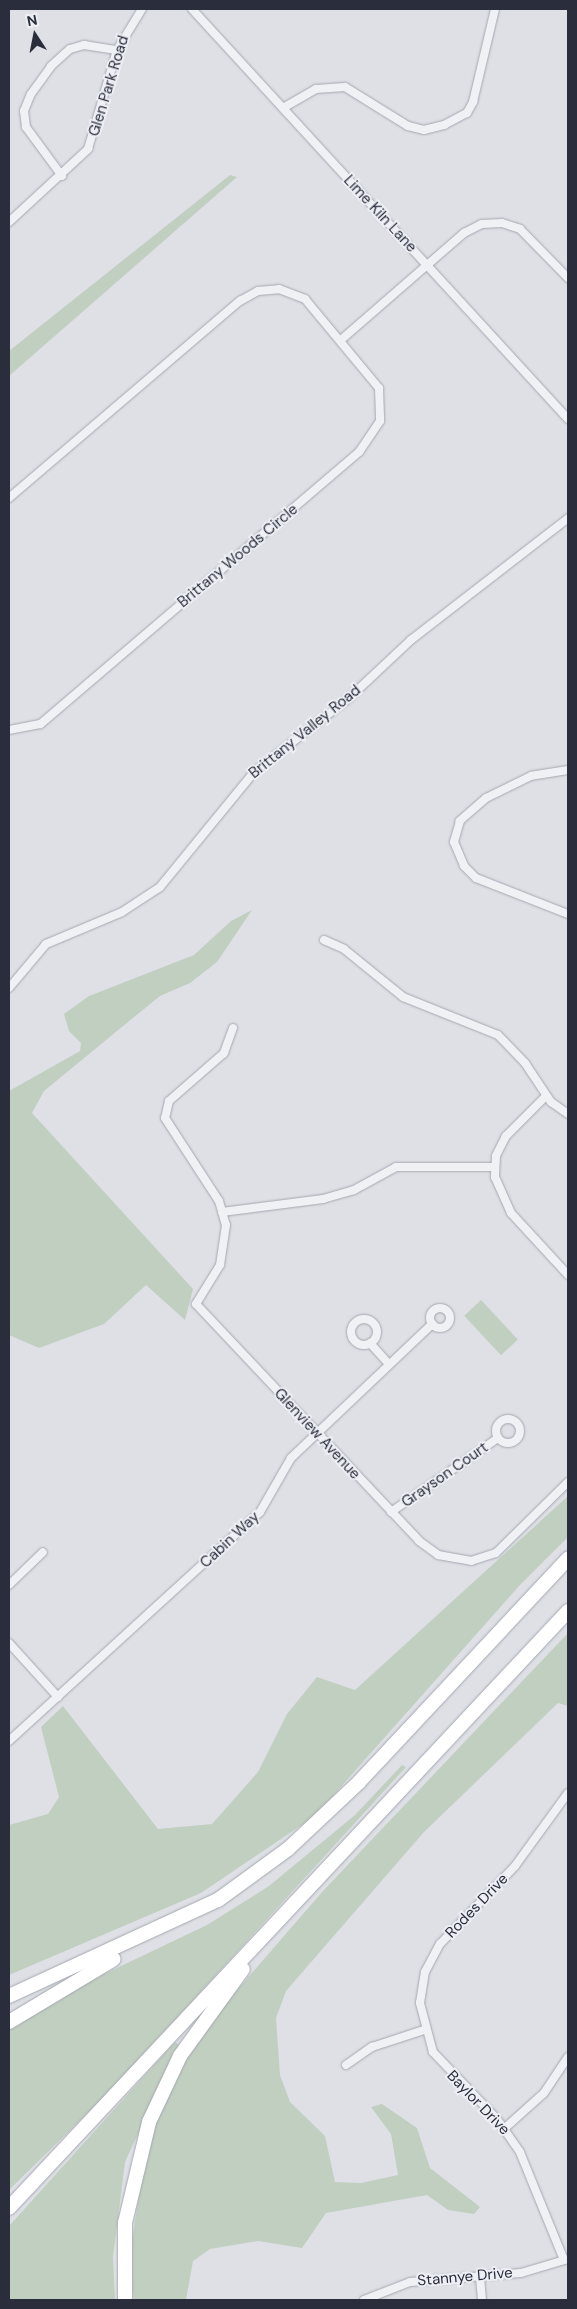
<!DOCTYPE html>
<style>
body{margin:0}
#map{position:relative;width:577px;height:2309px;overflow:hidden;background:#dee0e6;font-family:"DM Sans",sans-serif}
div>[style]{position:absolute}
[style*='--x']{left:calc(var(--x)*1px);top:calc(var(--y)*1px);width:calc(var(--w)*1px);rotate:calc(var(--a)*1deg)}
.green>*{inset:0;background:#c1cfc0;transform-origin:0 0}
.roads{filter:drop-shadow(0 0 1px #a4a7b0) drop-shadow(0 0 1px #a4a7b0)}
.minor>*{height:8px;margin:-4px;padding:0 4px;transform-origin:4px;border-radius:4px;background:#f0f1f5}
.minor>.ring{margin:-4px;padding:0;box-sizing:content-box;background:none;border:8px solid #f0f1f5;border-radius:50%}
.motorway>*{height:14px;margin:-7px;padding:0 7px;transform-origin:7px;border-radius:7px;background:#fff}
span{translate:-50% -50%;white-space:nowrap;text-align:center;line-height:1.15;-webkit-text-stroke:4px #edeff4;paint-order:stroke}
.street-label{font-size:15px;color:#292d3c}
.frame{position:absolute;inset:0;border:10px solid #292d3c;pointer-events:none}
.north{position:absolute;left:10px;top:10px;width:50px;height:50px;-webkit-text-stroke:4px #edeff4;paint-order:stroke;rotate:349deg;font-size:14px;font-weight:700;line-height:20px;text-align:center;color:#292d3c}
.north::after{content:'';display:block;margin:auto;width:18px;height:22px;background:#292d3c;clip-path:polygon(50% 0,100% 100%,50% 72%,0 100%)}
</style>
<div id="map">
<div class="green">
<div style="clip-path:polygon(230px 175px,237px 177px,9px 376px,9px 351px)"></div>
<div style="clip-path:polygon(252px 910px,217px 962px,190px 983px,160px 996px,117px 1031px,44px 1091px,32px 1113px,193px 1289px,185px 1320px,146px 1285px,104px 1324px,39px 1348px,9px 1335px,9px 1091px,80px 1051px,81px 1043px,69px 1031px,64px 1014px,89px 996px,194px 955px,231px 921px)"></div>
<div style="left:481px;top:1300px;width:54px;height:23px;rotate:47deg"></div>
<div style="clip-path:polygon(568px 1496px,568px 1537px,519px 1586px,315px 1816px,201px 1893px,9px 1975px,9px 1825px,48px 1814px,59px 1797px,41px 1727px,63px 1706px,158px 1829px,212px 1824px,258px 1772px,287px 1714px,317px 1677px,355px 1690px)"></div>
<div style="clip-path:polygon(568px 1633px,568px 1706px,558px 1703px,424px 1832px,286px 1991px,276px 2018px,280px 2075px,290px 2102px,325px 2136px,335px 2182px,361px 2183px,398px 2175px,391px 2134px,371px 2107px,382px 2104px,417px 2128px,430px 2168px,480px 2207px,474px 2214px,448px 2210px,427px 2195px,326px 2213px,302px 2248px,258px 2241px,210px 2249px,193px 2261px,186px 2300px,134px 2300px,129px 2261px,147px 2143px,180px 2066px,219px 2011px,323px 1891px)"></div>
<div style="clip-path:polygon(402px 1765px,406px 1767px,112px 2089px,9px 2190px,9px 2029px,75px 1988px,207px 1925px,269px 1886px,355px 1815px)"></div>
<div style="clip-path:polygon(175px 2042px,179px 2045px,125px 2162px,113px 2257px,115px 2300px,9px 2300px,9px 2226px)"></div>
</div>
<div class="roads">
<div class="minor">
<div style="--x:192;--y:9;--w:556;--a:47.48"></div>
<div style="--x:283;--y:108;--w:38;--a:-30"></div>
<div style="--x:316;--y:89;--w:29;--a:-4"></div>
<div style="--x:345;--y:87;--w:74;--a:31.8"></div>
<div style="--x:408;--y:126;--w:16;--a:14"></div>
<div style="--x:424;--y:130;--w:21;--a:-14"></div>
<div style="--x:444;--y:125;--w:26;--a:-28"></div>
<div style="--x:467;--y:113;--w:13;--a:-61"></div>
<div style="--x:473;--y:102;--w:96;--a:-76.7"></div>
<div style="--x:62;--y:176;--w:61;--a:-126.3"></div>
<div style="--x:26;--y:127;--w:16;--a:-97"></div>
<div style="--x:24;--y:111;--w:18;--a:-68"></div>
<div style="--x:31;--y:94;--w:34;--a:-54"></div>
<div style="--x:51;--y:66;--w:25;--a:-42"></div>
<div style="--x:70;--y:49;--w:15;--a:-16"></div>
<div style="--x:84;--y:45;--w:33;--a:9"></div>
<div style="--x:9;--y:222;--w:108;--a:-42.7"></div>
<div style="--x:88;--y:149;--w:103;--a:-73.7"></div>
<div style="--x:117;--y:50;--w:48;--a:-58.6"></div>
<div style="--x:342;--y:339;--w:162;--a:-41"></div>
<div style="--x:464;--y:233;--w:20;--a:-27"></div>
<div style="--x:482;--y:224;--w:20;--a:-3"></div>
<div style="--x:502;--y:223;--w:19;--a:18"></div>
<div style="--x:520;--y:229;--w:69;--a:45.6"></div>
<div style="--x:9;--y:498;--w:304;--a:-40.5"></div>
<div style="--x:240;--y:301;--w:21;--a:-29"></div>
<div style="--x:258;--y:291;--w:21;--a:-5"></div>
<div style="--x:279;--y:289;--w:28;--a:21"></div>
<div style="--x:305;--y:299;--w:116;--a:50.3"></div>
<div style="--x:379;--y:388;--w:33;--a:88"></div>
<div style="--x:380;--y:421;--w:37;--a:124"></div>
<div style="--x:359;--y:452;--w:419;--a:139.5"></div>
<div style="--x:40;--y:724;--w:32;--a:169"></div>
<div style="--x:568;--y:770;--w:37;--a:171"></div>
<div style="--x:531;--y:776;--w:50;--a:153.9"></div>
<div style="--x:486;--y:798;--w:35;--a:139"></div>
<div style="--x:460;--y:821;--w:22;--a:106"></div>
<div style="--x:454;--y:842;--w:26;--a:67"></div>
<div style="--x:464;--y:866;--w:17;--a:45"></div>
<div style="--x:476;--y:878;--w:99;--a:21.4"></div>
<div style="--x:324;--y:940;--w:22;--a:24"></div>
<div style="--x:344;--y:949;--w:76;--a:39.1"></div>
<div style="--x:403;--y:997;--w:102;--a:21.8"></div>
<div style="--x:498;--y:1035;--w:39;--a:46"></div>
<div style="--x:525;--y:1063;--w:47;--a:56.3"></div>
<div style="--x:551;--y:1102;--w:21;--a:35"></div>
<div style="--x:9;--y:988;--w:57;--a:-49.9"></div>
<div style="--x:46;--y:944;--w:82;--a:-22.8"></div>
<div style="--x:122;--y:912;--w:45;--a:-33.3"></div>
<div style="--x:160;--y:887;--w:149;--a:-50.7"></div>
<div style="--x:254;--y:772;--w:120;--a:-37.9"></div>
<div style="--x:349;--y:698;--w:85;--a:-43.1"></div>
<div style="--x:411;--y:640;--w:199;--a:-37.8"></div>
<div style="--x:233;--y:1028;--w:27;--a:110"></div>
<div style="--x:224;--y:1053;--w:73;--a:138.9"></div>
<div style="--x:169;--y:1101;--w:17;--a:103"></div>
<div style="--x:165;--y:1118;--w:99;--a:57"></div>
<div style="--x:219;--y:1201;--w:25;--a:74"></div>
<div style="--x:226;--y:1225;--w:40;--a:98.5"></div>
<div style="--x:220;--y:1265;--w:46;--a:121.6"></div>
<div style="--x:196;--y:1304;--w:325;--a:46.7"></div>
<div style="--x:419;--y:1541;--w:24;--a:36"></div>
<div style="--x:438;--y:1555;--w:34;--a:10"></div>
<div style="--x:471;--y:1561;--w:26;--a:-18"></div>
<div style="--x:496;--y:1553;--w:101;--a:-44.6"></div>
<div style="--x:546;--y:1096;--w:57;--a:135"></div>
<div style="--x:506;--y:1136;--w:22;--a:117"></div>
<div style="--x:496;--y:1156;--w:21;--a:93"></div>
<div style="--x:495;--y:1177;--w:39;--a:66"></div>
<div style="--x:511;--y:1213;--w:84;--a:47.4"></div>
<div style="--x:222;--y:1212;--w:102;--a:-7.3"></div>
<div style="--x:323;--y:1199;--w:32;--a:-16"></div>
<div style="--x:354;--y:1190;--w:48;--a:-28.7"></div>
<div style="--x:396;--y:1167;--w:99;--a:0"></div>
<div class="ring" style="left:430px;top:1308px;width:12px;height:12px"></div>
<div class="ring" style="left:351px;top:1319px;width:18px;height:18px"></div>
<div style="--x:370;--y:1343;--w:28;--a:48"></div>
<div class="ring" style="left:496px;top:1419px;width:16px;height:16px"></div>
<div style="--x:391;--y:1512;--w:130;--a:-34.7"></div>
<div style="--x:9;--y:1585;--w:47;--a:-44.1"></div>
<div style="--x:9;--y:1643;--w:73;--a:47.8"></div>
<div style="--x:9;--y:1741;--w:340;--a:-42.4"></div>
<div style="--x:260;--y:1512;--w:62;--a:-60.1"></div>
<div style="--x:291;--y:1458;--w:195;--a:-43.5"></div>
<div style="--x:346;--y:2065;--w:32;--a:-35"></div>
<div style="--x:372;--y:2047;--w:55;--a:-18.1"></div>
<div style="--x:505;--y:2128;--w:52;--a:-41.9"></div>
<div style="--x:544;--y:2093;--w:43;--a:-56.3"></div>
<div style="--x:564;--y:2260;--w:117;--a:-112.2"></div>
<div style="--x:520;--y:2152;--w:40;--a:-124.9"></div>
<div style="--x:497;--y:2119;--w:93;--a:-133.7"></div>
<div style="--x:433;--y:2052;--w:51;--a:-104.9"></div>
<div style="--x:420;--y:2003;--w:31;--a:-81"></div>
<div style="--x:425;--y:1972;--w:32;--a:-62"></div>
<div style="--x:440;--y:1944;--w:108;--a:-46.1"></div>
<div style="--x:515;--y:1866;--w:90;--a:-54"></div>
<div style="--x:480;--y:2277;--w:23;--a:85"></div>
<div style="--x:364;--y:2300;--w:49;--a:-21.4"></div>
<div style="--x:410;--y:2282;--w:111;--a:-4.6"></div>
<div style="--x:521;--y:2273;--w:49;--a:-16.6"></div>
</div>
<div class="motorway">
<div style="--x:9;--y:1996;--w:230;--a:-24.7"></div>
<div style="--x:218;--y:1900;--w:87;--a:-36.1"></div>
<div style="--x:288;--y:1849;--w:98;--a:-43.3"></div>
<div style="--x:359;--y:1782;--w:306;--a:-46.9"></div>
<div style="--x:9;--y:2022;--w:122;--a:-31"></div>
<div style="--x:9;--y:2208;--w:818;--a:-46.88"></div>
<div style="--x:125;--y:2300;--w:77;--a:-90"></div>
<div style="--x:125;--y:2223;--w:104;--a:-76.6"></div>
<div style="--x:149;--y:2122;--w:73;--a:-64.8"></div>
<div style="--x:180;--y:2056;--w:107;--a:-54.1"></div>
</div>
</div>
<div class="street-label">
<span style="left:109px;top:86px;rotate:-73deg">Glen Park Road</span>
<span style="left:380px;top:214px;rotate:47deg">Lime Kiln Lane</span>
<span style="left:238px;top:556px;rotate:-40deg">Brittany Woods Circle</span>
<span style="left:305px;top:732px;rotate:-39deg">Brittany Valley Road</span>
<span style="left:317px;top:1434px;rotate:47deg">Glenview Avenue</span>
<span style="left:445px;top:1475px;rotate:-35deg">Grayson Court</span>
<span style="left:230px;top:1540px;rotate:-43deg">Cabin Way</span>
<span style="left:477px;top:1906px;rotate:-46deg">Rodes Drive</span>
<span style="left:478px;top:2103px;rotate:46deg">Baylor Drive</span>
<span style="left:465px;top:2277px;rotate:-5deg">Stannye Drive</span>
</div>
<div class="frame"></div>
<div class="north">N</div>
</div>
